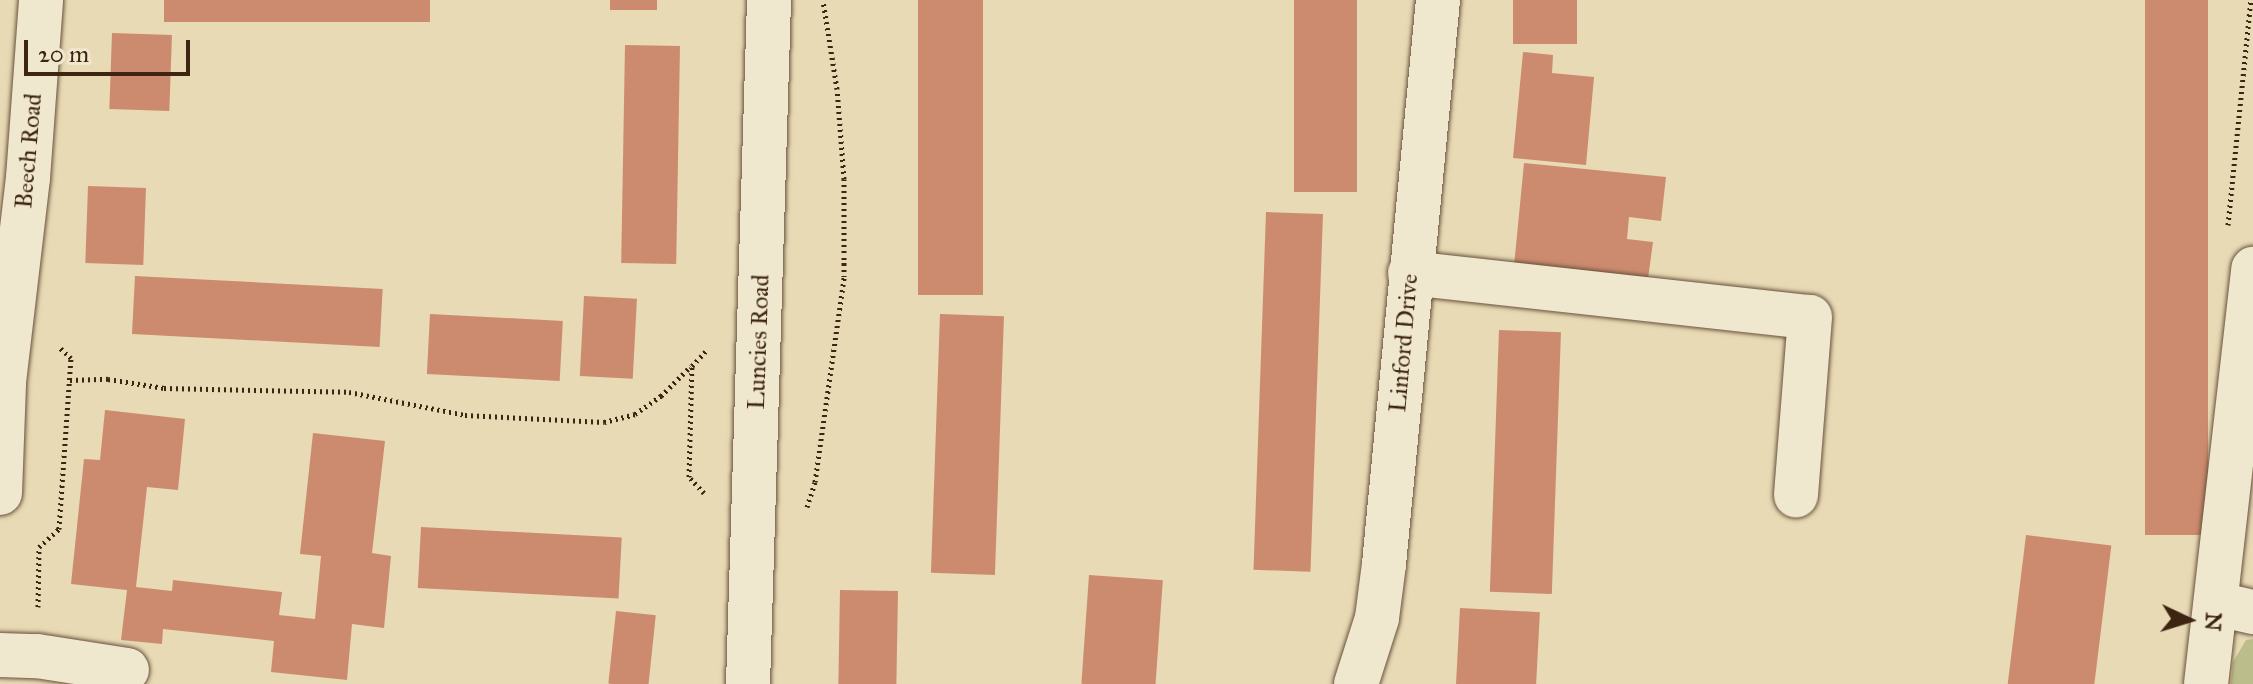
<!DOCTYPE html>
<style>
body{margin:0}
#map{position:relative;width:2253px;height:684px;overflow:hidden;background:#e8dab5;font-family:"IM FELL Great Primer",serif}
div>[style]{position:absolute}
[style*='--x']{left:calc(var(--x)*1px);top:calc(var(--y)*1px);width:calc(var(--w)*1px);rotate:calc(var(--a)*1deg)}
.green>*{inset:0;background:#bbbe8a}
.building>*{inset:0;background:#cc8b6e;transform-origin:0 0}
.path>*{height:5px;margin-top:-2.5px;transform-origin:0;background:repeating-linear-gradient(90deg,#3e2512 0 2px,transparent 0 6px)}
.roads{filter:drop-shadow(0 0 2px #68523b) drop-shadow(0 0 2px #68523b)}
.minor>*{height:44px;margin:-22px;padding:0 22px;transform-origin:22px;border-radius:22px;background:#f0e7cf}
span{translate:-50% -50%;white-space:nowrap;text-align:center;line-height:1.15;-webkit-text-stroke:7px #f0e7cf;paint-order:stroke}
.street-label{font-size:24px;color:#3e2512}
.north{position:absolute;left:2149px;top:580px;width:80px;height:80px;-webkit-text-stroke:6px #f0e7cf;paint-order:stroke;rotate:94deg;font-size:22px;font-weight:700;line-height:32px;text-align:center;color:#3e2512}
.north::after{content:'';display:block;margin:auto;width:28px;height:36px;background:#3e2512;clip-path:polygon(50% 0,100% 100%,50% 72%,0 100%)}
.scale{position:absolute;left:24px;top:40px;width:166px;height:36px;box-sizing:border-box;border:4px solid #3e2512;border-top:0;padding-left:10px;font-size:24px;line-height:28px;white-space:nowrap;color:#3e2512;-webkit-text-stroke:6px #f0e7cf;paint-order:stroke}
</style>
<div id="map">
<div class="green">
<div style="clip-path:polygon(2253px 639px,2253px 684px,2231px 684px,2233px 662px,2246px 640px)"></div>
</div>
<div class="building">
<div style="left:164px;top:0;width:266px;height:22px"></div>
<div style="left:610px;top:0;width:47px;height:10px"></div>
<div style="left:918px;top:0;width:65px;height:295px"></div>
<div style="left:1294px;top:0;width:63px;height:192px"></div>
<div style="left:1513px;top:0;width:64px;height:44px"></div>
<div style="left:2145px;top:0;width:63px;height:535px"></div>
<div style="left:112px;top:33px;width:60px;height:76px;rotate:2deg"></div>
<div style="left:625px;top:45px;width:55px;height:218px;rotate:1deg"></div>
<div style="clip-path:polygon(1523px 52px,1553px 55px,1552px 73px,1594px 77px,1586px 165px,1513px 158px)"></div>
<div style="clip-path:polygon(1524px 163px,1666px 177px,1661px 221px,1629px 217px,1627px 239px,1653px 242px,1648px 279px,1514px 266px)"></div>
<div style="left:88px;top:186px;width:58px;height:77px;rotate:2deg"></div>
<div style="left:1266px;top:212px;width:57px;height:358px;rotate:2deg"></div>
<div style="left:135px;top:276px;width:248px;height:58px;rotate:3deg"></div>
<div style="left:584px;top:296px;width:53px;height:80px;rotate:3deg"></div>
<div style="left:430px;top:314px;width:133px;height:60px;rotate:3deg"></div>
<div style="left:940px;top:314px;width:64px;height:259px;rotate:2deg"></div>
<div style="left:1499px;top:330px;width:62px;height:262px;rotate:2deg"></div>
<div style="clip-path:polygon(105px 410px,185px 419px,178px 490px,147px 487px,136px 587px,172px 591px,173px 580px,282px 592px,279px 615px,315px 619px,321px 556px,300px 554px,313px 433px,385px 441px,372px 553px,391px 556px,384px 628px,352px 624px,347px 680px,271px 672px,274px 641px,163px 629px,162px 644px,121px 640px,127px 590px,71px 584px,84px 459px,100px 460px)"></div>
<div style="left:421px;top:527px;width:201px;height:61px;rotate:3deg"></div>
<div style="left:2026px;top:535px;width:86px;height:150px;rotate:7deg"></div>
<div style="left:1089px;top:575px;width:74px;height:109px;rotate:4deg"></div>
<div style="left:840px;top:590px;width:58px;height:94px;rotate:1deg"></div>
<div style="left:1460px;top:608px;width:80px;height:76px;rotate:3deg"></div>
<div style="left:616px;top:611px;width:40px;height:73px;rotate:6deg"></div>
</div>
<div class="path">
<div style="--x:2228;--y:225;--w:226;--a:-84.2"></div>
<div style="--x:70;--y:380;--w:38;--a:-2"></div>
<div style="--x:108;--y:379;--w:57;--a:9.1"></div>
<div style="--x:164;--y:388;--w:185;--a:1.2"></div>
<div style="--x:349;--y:392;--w:118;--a:11.2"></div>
<div style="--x:465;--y:415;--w:139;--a:2.9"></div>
<div style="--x:604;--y:422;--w:32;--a:-14"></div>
<div style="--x:635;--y:414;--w:32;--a:-35"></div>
<div style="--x:661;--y:396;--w:42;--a:-45"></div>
<div style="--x:704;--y:493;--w:22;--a:-133"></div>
<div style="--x:689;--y:477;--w:111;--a:-88.5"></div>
<div style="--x:692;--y:366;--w:21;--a:-47"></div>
<div style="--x:807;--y:507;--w:26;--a:-72"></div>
<div style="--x:815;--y:482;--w:207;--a:-81.9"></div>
<div style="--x:844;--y:277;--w:98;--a:-90"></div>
<div style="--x:844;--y:179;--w:90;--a:-94.4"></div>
<div style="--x:837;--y:89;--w:89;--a:-99"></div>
<div style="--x:38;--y:607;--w:60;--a:-89"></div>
<div style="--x:39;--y:547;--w:27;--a:-42"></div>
<div style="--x:59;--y:529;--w:171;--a:-86"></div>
<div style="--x:71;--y:358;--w:16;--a:-137"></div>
</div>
<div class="roads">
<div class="minor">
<div style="--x:1410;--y:273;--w:402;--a:6.3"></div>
<div style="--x:1810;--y:317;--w:179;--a:94.5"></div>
<div style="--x:0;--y:493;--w:111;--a:-87.9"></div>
<div style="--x:4;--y:382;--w:205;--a:-83.3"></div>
<div style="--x:28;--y:178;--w:178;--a:-85.8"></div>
<div style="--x:2218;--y:604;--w:36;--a:13"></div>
<div style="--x:0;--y:655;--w:37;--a:2"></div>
<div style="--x:37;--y:656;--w:91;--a:8.8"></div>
<div style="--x:748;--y:684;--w:684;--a:-88.24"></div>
<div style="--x:1356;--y:684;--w:69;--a:-72.3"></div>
<div style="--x:1377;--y:618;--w:54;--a:-82.6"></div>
<div style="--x:1384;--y:564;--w:567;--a:-84.53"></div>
<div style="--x:2206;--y:684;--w:418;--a:-83.5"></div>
</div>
</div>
<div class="street-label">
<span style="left:29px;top:151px;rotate:-85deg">Beech Road</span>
<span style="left:759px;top:342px;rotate:-88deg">Luncies Road</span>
<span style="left:1404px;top:343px;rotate:-85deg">Linford Drive</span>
</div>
<div class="north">N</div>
<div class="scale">20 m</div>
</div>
